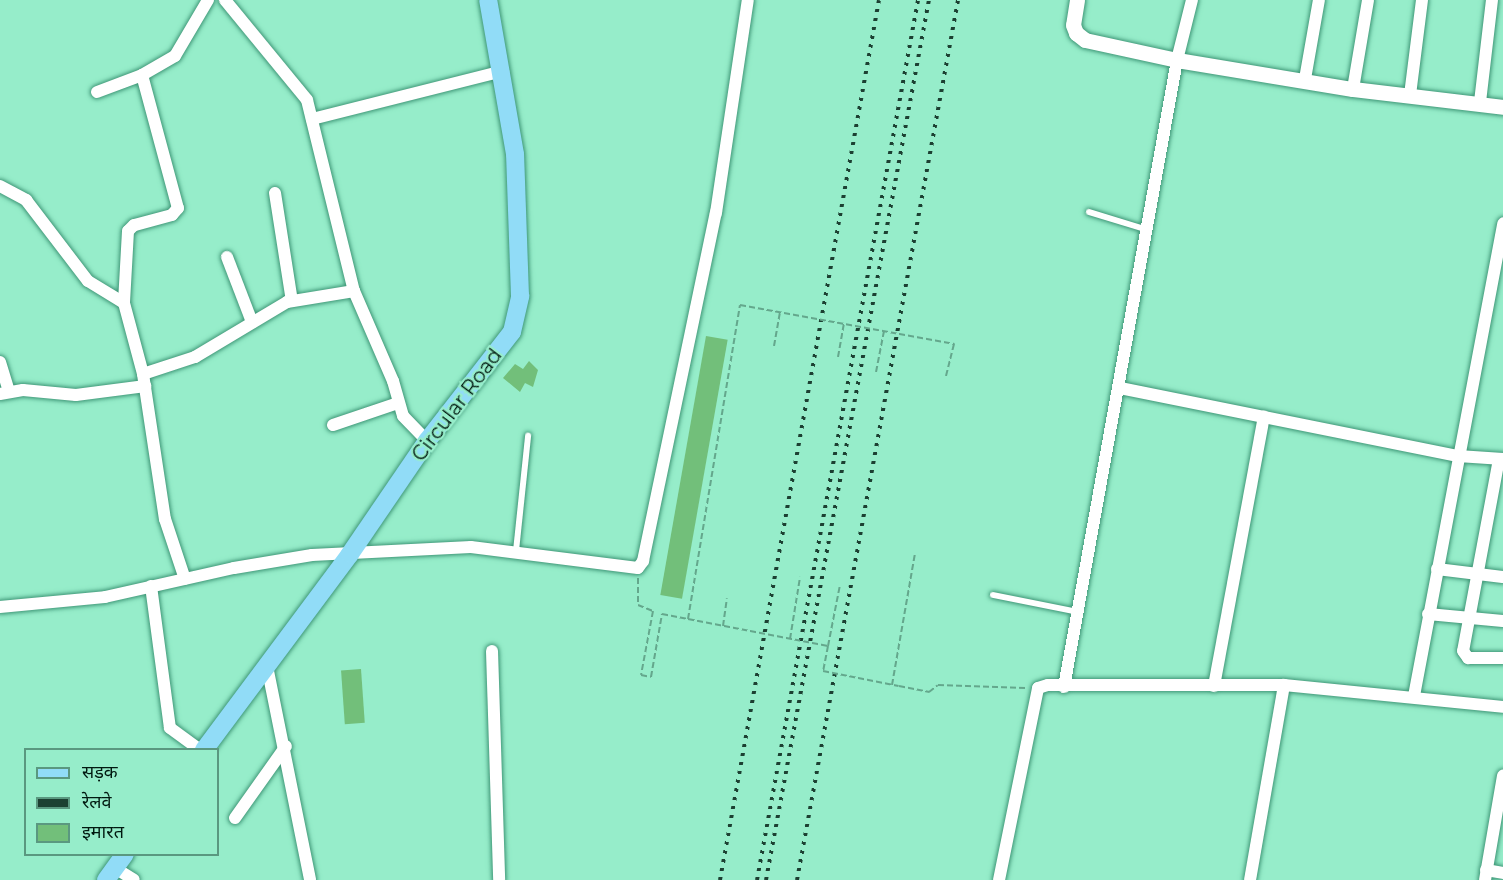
<!DOCTYPE html>
<meta charset="utf-8">
<style>
body{margin:0}
#map{position:relative;width:1503px;height:880px;overflow:hidden;background:#96edca;font-family:Montserrat,"Noto Sans Devanagari",sans-serif}
div>[style]{position:absolute}
[style*='--x']{left:calc(var(--x)*1px);top:calc(var(--y)*1px);width:calc(var(--w)*1px);rotate:calc(var(--a)*1deg)}
.building>*{inset:0;background:#72bf7a;transform-origin:0 0}
.path>*{height:2px;margin-top:-1px;transform-origin:0;background:repeating-linear-gradient(90deg,#64a78c 0 6px,transparent 0 9px)}
.roads{filter:drop-shadow(0 0 2px #3f9777) drop-shadow(0 0 2px #3f9777)}
.service>*{height:6px;margin:-3px;padding:0 3px;transform-origin:3px;border-radius:3px;background:#fff}
.minor>*{height:12px;margin:-6px;padding:0 6px;transform-origin:6px;border-radius:6px;background:#fff}
.tertiary>*{height:15px;margin:-7.5px;padding:0 7.5px;transform-origin:7.5px;border-radius:7.5px;background:#fff}
.primary>*{height:18px;margin:-9px;padding:0 9px;transform-origin:9px;border-radius:9px;background:#91dcf7}
.rail>*{height:4px;margin-top:-2px;transform-origin:0;background:repeating-linear-gradient(90deg,#1c4032 0 3px,transparent 0 9px)}
.path-bridge>*{height:2px;margin-top:-1px;transform-origin:0;background:repeating-linear-gradient(90deg,#64a78c 0 6px,transparent 0 9px)}
span{translate:-50% -50%;white-space:nowrap;text-align:center;line-height:1.15;-webkit-text-stroke:4.5px #96edca;paint-order:stroke}
.street-label{font-size:20px;color:#001910}
.legend{position:absolute;left:24px;top:748px;width:195px;height:108px;box-sizing:border-box;background:#96edca;border:2px solid #5a9880;margin:0;padding:8px 10px;list-style:none;font-size:18px;color:#001910}
.legend li{display:flex;align-items:center;gap:12px;height:30px}
.legend b{width:30px;border:2px solid #5a9880}
</style>
<div id="map">
<div class="building">
<div style="left:706px;top:336px;width:22px;height:263px;rotate:10deg"></div>
<div style="clip-path:polygon(529px 361px,538px 370px,533px 387px,525px 383px,520px 392px,503px 378px,515px 364px,523px 369px)"></div>
<div style="left:361px;top:669px;width:54px;height:20px;rotate:86deg"></div>
</div>
<div class="path">
<div style="--x:774;--y:346;--w:34;--a:-80"></div>
<div style="--x:838;--y:357;--w:34;--a:-80"></div>
<div style="--x:876;--y:372;--w:42;--a:-79"></div>
<div style="--x:946;--y:376;--w:33;--a:-76"></div>
<div style="--x:638;--y:578;--w:27;--a:90"></div>
<div style="--x:638;--y:605;--w:16;--a:22"></div>
<div style="--x:653;--y:611;--w:65;--a:100.6"></div>
<div style="--x:641;--y:675;--w:10;--a:11"></div>
<div style="--x:651;--y:677;--w:64;--a:-80.1"></div>
<div style="--x:688;--y:619;--w:318;--a:-80.6"></div>
<div style="--x:723;--y:626;--w:28;--a:-82"></div>
<div style="--x:790;--y:639;--w:63;--a:-80.8"></div>
<div style="--x:828;--y:646;--w:62;--a:-78.9"></div>
<div style="--x:892;--y:685;--w:134;--a:-80.1"></div>
<div style="--x:899;--y:686;--w:31;--a:11"></div>
<div style="--x:929;--y:692;--w:11;--a:-38"></div>
<div style="--x:938;--y:685;--w:88;--a:2"></div>
</div>
<div class="roads">
<div class="service">
<div style="--x:1089;--y:212;--w:62;--a:17"></div>
<div style="--x:516;--y:551;--w:116;--a:-84"></div>
<div style="--x:993;--y:595;--w:87;--a:11.3"></div>
</div>
<div class="minor">
<div style="--x:225;--y:0;--w:129;--a:50.6"></div>
<div style="--x:307;--y:100;--w:197;--a:76.2"></div>
<div style="--x:354;--y:291;--w:98;--a:66.6"></div>
<div style="--x:393;--y:381;--w:36;--a:74"></div>
<div style="--x:403;--y:416;--w:35;--a:46"></div>
<div style="--x:142;--y:75;--w:138;--a:74.9"></div>
<div style="--x:178;--y:208;--w:9;--a:131"></div>
<div style="--x:172;--y:215;--w:39;--a:165"></div>
<div style="--x:134;--y:225;--w:8;--a:135"></div>
<div style="--x:128;--y:231;--w:72;--a:93.2"></div>
<div style="--x:124;--y:303;--w:73;--a:75"></div>
<div style="--x:143;--y:374;--w:147;--a:81.4"></div>
<div style="--x:165;--y:519;--w:63;--a:71.6"></div>
<div style="--x:1305;--y:79;--w:80;--a:-80"></div>
<div style="--x:1353;--y:89;--w:90;--a:-80.4"></div>
<div style="--x:97;--y:92;--w:48;--a:-20.7"></div>
<div style="--x:142;--y:75;--w:38;--a:-30"></div>
<div style="--x:175;--y:56;--w:65;--a:-59.5"></div>
<div style="--x:1410;--y:95;--w:96;--a:-82.8"></div>
<div style="--x:1480;--y:102;--w:103;--a:-83.3"></div>
<div style="--x:312;--y:119;--w:197;--a:-14.1"></div>
<div style="--x:0;--y:186;--w:30;--a:28"></div>
<div style="--x:26;--y:200;--w:102;--a:52.6"></div>
<div style="--x:88;--y:281;--w:42;--a:31.4"></div>
<div style="--x:275;--y:193;--w:109;--a:81.1"></div>
<div style="--x:227;--y:257;--w:70;--a:69"></div>
<div style="--x:0;--y:362;--w:30;--a:73"></div>
<div style="--x:143;--y:374;--w:55;--a:-18.1"></div>
<div style="--x:195;--y:357;--w:107;--a:-30.9"></div>
<div style="--x:287;--y:302;--w:68;--a:-9.3"></div>
<div style="--x:1120;--y:388;--w:345;--a:11.4"></div>
<div style="--x:1458;--y:456;--w:45;--a:3.8"></div>
<div style="--x:0;--y:394;--w:23;--a:-10"></div>
<div style="--x:23;--y:390;--w:53;--a:5.4"></div>
<div style="--x:76;--y:395;--w:70;--a:-7.4"></div>
<div style="--x:333;--y:425;--w:69;--a:-18.7"></div>
<div style="--x:1499;--y:459;--w:195;--a:100.6"></div>
<div style="--x:1463;--y:651;--w:9;--a:54"></div>
<div style="--x:1468;--y:658;--w:35;--a:0"></div>
<div style="--x:1437;--y:569;--w:66;--a:6.9"></div>
<div style="--x:151;--y:586;--w:143;--a:82.4"></div>
<div style="--x:170;--y:728;--w:37;--a:36"></div>
<div style="--x:0;--y:607;--w:105;--a:-5.4"></div>
<div style="--x:105;--y:597;--w:132;--a:-12.7"></div>
<div style="--x:234;--y:568;--w:79;--a:-9.5"></div>
<div style="--x:312;--y:555;--w:159;--a:-2.9"></div>
<div style="--x:471;--y:547;--w:168;--a:7.2"></div>
<div style="--x:638;--y:568;--w:9;--a:-54"></div>
<div style="--x:643;--y:561;--w:356;--a:-78.2"></div>
<div style="--x:716;--y:213;--w:215;--a:-81.5"></div>
<div style="--x:1428;--y:614;--w:75;--a:5.3"></div>
<div style="--x:492;--y:651;--w:229;--a:88.2"></div>
<div style="--x:267;--y:666;--w:218;--a:78.6"></div>
<div style="--x:1214;--y:686;--w:274;--a:-79.5"></div>
<div style="--x:1064;--y:687;--w:637;--a:-79.78"></div>
<div style="--x:1177;--y:60;--w:62;--a:-76"></div>
<div style="--x:1414;--y:696;--w:481;--a:-79.3"></div>
<div style="--x:235;--y:818;--w:88;--a:-54.7"></div>
<div style="--x:115;--y:868;--w:22;--a:32"></div>
<div style="--x:1486;--y:870;--w:17;--a:10"></div>
<div style="--x:999;--y:880;--w:196;--a:-78.5"></div>
<div style="--x:1038;--y:688;--w:10;--a:-17"></div>
<div style="--x:1048;--y:685;--w:236;--a:0"></div>
<div style="--x:1284;--y:685;--w:220;--a:5.7"></div>
<div style="--x:1250;--y:880;--w:198;--a:-80.1"></div>
<div style="--x:1485;--y:880;--w:106;--a:-80.2"></div>
</div>
<div class="tertiary">
<div style="--x:1077;--y:0;--w:25;--a:99"></div>
<div style="--x:1073;--y:25;--w:9;--a:69"></div>
<div style="--x:1076;--y:33;--w:11;--a:38"></div>
<div style="--x:1085;--y:40;--w:94;--a:12.3"></div>
<div style="--x:1177;--y:60;--w:178;--a:9.4"></div>
<div style="--x:1353;--y:89;--w:151;--a:6.8"></div>
</div>
<div class="primary">
<div style="--x:204;--y:750;--w:244;--a:-53.3"></div>
<div style="--x:350;--y:554;--w:137;--a:-55.7"></div>
<div style="--x:427;--y:441;--w:138;--a:-52.1"></div>
<div style="--x:512;--y:332;--w:37;--a:-77"></div>
<div style="--x:520;--y:296;--w:142;--a:-92"></div>
<div style="--x:515;--y:154;--w:156;--a:-99.9"></div>
<div style="--x:106;--y:880;--w:32;--a:-54"></div>
</div>
</div>
<div class="rail">
<div style="--x:720;--y:880;--w:894;--a:-79.76"></div>
<div style="--x:757;--y:880;--w:895;--a:-79.63"></div>
<div style="--x:766;--y:880;--w:895;--a:-79.51"></div>
<div style="--x:797;--y:880;--w:895;--a:-79.63"></div>
</div>
<div class="path-bridge">
<div style="--x:740;--y:305;--w:218;--a:10.3"></div>
<div style="--x:662;--y:614;--w:169;--a:10.9"></div>
<div style="--x:828;--y:646;--w:25;--a:101"></div>
<div style="--x:823;--y:671;--w:77;--a:11.2"></div>
</div>
<div class="street-label">
<span style="left:457px;top:405px;rotate:-53deg">Circular Road</span>
</div>
<ul class="legend">
<li><b style="height:8px;background:#91dcf7"></b>सड़क</li>
<li><b style="height:8px;background:#1c4032"></b>रेलवे</li>
<li><b style="height:16px;background:#72bf7a"></b>इमारत</li>
</ul>
</div>
